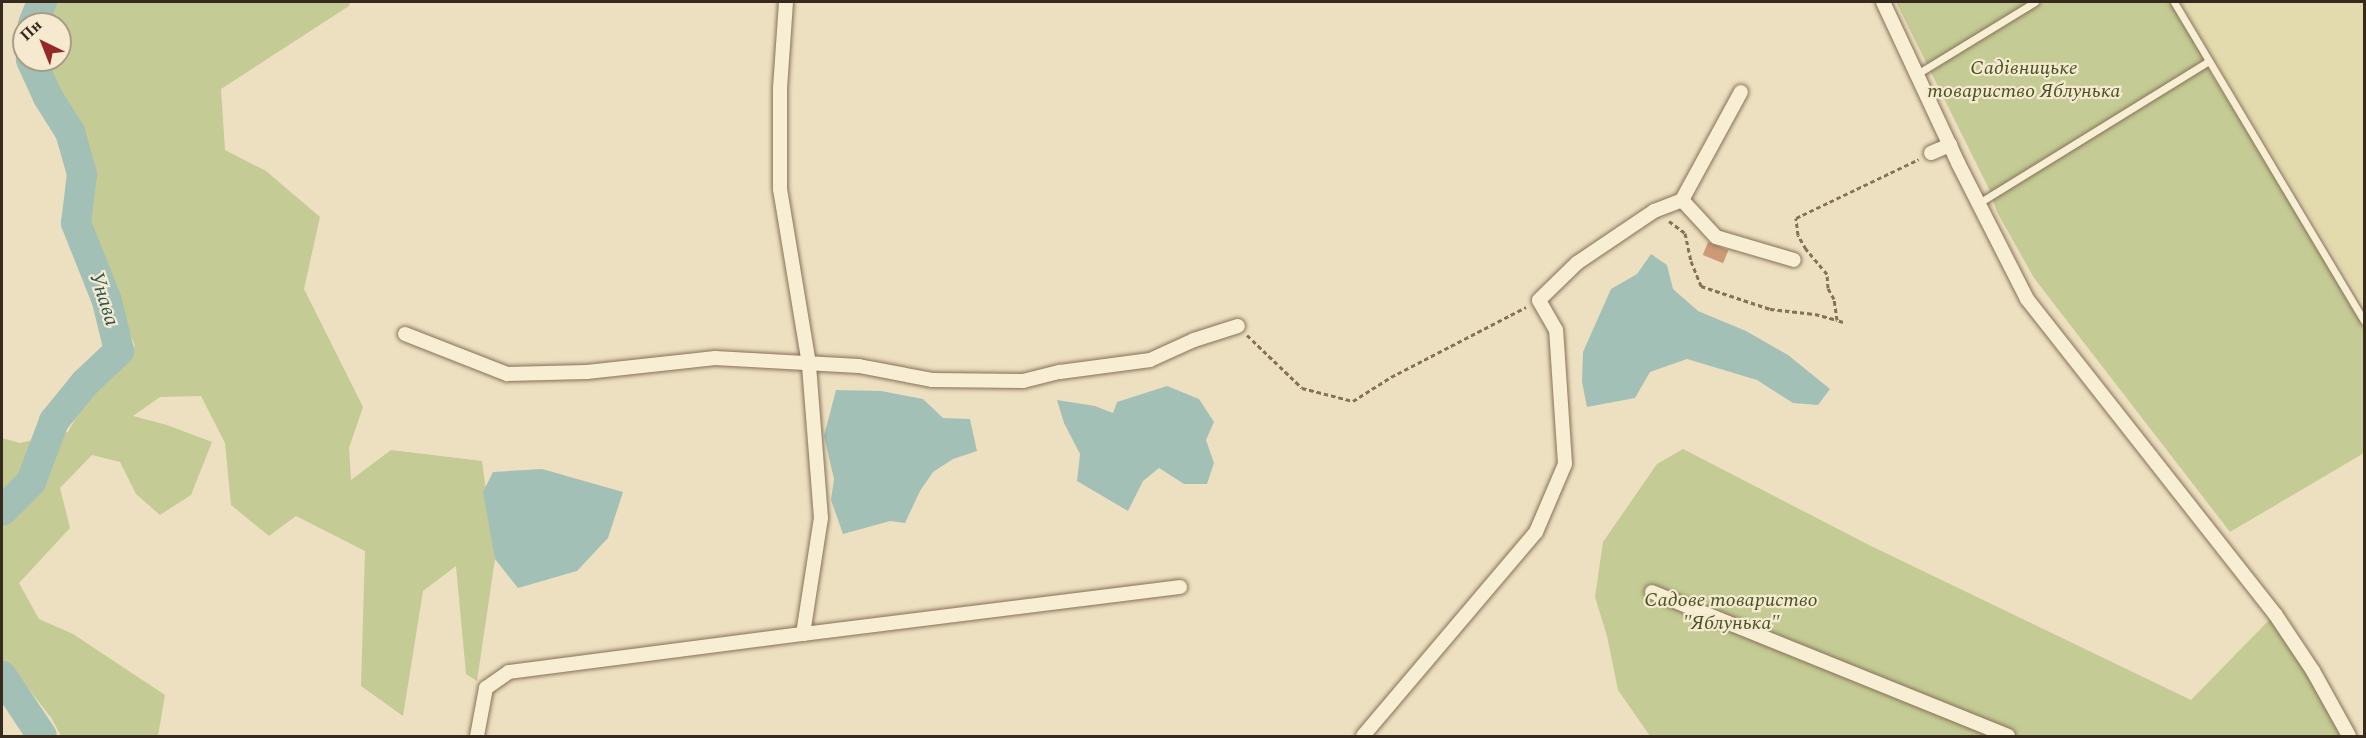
<!DOCTYPE html>
<meta charset="utf-8">
<style>
body{margin:0}
#map{position:relative;width:2366px;height:738px;overflow:hidden;background:#ede0c0;font-family:Spectral,serif}
div>[style]{position:absolute}
[style*='--x']{left:calc(var(--x)*1px);top:calc(var(--y)*1px);width:calc(var(--w)*1px);rotate:calc(var(--a)*1deg)}
.farmland>*{inset:0;background:#e3dbad}
.green>*{inset:0;background:#c4cb94}
.water>*{inset:0;background:#a3c0b7}
.river>*{height:30px;margin:-15px;padding:0 15px;transform-origin:15px;border-radius:15px;background:#a3c0b7}
.building>*{inset:0;background:#cc9a76;transform-origin:0 0}
.path>*{height:3px;margin-top:-1.5px;transform-origin:0;background:repeating-linear-gradient(90deg,#867158 0 4.5px,transparent 0 7.5px)}
.roads{filter:drop-shadow(0 0 2px #867158) drop-shadow(0 0 2px #867158)}
.service>*{height:7px;margin:-3.5px;padding:0 3.5px;transform-origin:3.5px;border-radius:3.5px;background:#f8eed3}
.minor>*{height:14px;margin:-7px;padding:0 7px;transform-origin:7px;border-radius:7px;background:#f8eed3}
span{translate:-50% -50%;white-space:nowrap;text-align:center;line-height:1.15;-webkit-text-stroke:4.5px #f5eacf;paint-order:stroke}
.park-label{font-size:20px;color:#465223;font-style:italic}
.water-label{font-size:21px;color:#2c5653;font-style:italic}
.frame{position:absolute;inset:0;border:3px solid #36291d;pointer-events:none}
.north{position:absolute;left:12px;top:12px;width:60px;height:60px;box-sizing:border-box;background:#f5eacf;border:2px solid #a99d88;border-radius:50%;rotate:317deg;font-size:16px;font-weight:700;line-height:24px;text-align:center;color:#36291d}
.north::after{content:'';display:block;margin:auto;width:21px;height:27px;background:#952928;clip-path:polygon(50% 0,100% 100%,50% 72%,0 100%)}
</style>
<div id="map">
<div class="farmland">
<div style="clip-path:polygon(2181px 2px,2364px 2px,2364px 304px,2201px 37px)"></div>
</div>
<div class="green">
<div style="clip-path:polygon(53px 2px,350px 2px,349px 6px,221px 89px,225px 150px,266px 171px,320px 217px,304px 289px,363px 407px,349px 448px,351px 480px,391px 450px,482px 461px,495px 559px,477px 681px,466px 674px,456px 566px,423px 591px,403px 716px,361px 686px,365px 551px,296px 516px,269px 536px,231px 505px,225px 443px,201px 396px,160px 397px,133px 416px,167px 425px,212px 442px,191px 495px,160px 515px,136px 494px,120px 462px,92px 455px,60px 488px,70px 528px,19px 583px,39px 619px,73px 634px,165px 695px,158px 736px,61px 736px,52px 719px,28px 688px,2px 697px,2px 438px,20px 443px,68px 432px,95px 384px,135px 346px,84px 224px,85px 146px,43px 60px,60px 60px,60px 24px,47px 24px)"></div>
<div style="clip-path:polygon(1896px 2px,2174px 2px,2209px 61px,2205px 64px,2364px 317px,2364px 453px,2230px 532px,2034px 278px,1997px 212px,1989px 189px)"></div>
<div style="clip-path:polygon(1683px 449px,1869px 545px,2191px 700px,2275px 614px,2344px 736px,1650px 736px,1618px 690px,1607px 636px,1595px 597px,1603px 542px,1657px 464px)"></div>
</div>
<div class="water">
<div style="clip-path:polygon(1651px 254px,1667px 265px,1673px 289px,1698px 311px,1746px 331px,1788px 355px,1830px 389px,1818px 405px,1793px 403px,1757px 380px,1687px 359px,1650px 372px,1635px 398px,1587px 407px,1582px 382px,1583px 352px,1611px 289px,1637px 274px)"></div>
<div style="clip-path:polygon(1167px 386px,1199px 399px,1214px 422px,1206px 440px,1214px 463px,1207px 484px,1184px 484px,1159px 468px,1143px 481px,1128px 511px,1077px 481px,1080px 454px,1064px 423px,1057px 400px,1095px 406px,1113px 413px,1117px 402px)"></div>
<div style="clip-path:polygon(836px 390px,881px 391px,923px 399px,943px 418px,970px 419px,977px 451px,953px 459px,933px 472px,920px 491px,905px 523px,890px 521px,843px 534px,831px 500px,834px 479px,824px 436px)"></div>
<div style="clip-path:polygon(542px 469px,623px 492px,608px 538px,577px 571px,518px 588px,495px 559px,483px 492px,493px 472px)"></div>
</div>
<div class="river">
<div style="--x:33;--y:24;--w:24;--a:-68"></div>
<div style="--x:2;--y:511;--w:41;--a:-45"></div>
<div style="--x:31;--y:482;--w:65;--a:-69.3"></div>
<div style="--x:54;--y:421;--w:49;--a:-50.8"></div>
<div style="--x:85;--y:383;--w:47;--a:-43.3"></div>
<div style="--x:119;--y:351;--w:51;--a:-103.5"></div>
<div style="--x:107;--y:301;--w:84;--a:-111.7"></div>
<div style="--x:76;--y:223;--w:49;--a:-83"></div>
<div style="--x:82;--y:174;--w:44;--a:-105.9"></div>
<div style="--x:70;--y:132;--w:41;--a:-122.2"></div>
<div style="--x:48;--y:97;--w:41;--a:-114.7"></div>
<div style="--x:2;--y:676;--w:72;--a:56.3"></div>
</div>
<div class="building">
<div style="left:1708px;top:242px;width:22px;height:14px;rotate:22deg"></div>
</div>
<div class="path">
<div style="--x:1669;--y:221;--w:20;--a:37"></div>
<div style="--x:1685;--y:233;--w:29;--a:78"></div>
<div style="--x:1691;--y:261;--w:27;--a:68"></div>
<div style="--x:1701;--y:286;--w:73;--a:18.4"></div>
<div style="--x:1770;--y:309;--w:45;--a:6.3"></div>
<div style="--x:1815;--y:314;--w:23;--a:15"></div>
<div style="--x:1843;--y:322;--w:6;--a:-162"></div>
<div style="--x:1837;--y:320;--w:21;--a:-98"></div>
<div style="--x:1834;--y:299;--w:13;--a:-119"></div>
<div style="--x:1828;--y:288;--w:14;--a:-94"></div>
<div style="--x:1827;--y:274;--w:33;--a:-130"></div>
<div style="--x:1806;--y:249;--w:16;--a:-120"></div>
<div style="--x:1798;--y:235;--w:17;--a:-97"></div>
<div style="--x:1796;--y:218;--w:136;--a:-25.6"></div>
<div style="--x:1247;--y:335;--w:76;--a:43.9"></div>
<div style="--x:1302;--y:388;--w:53;--a:14.3"></div>
<div style="--x:1353;--y:401;--w:45;--a:-32.3"></div>
<div style="--x:1391;--y:377;--w:152;--a:-27.4"></div>
</div>
<div class="roads">
<div class="service">
<div style="--x:2174;--y:2;--w:371;--a:59.2"></div>
<div style="--x:1917;--y:74;--w:138;--a:-31.4"></div>
<div style="--x:1979;--y:203;--w:270;--a:-31.7"></div>
</div>
<div class="minor">
<div style="--x:1883;--y:2;--w:178;--a:65"></div>
<div style="--x:1958;--y:163;--w:153;--a:63.1"></div>
<div style="--x:2027;--y:299;--w:401;--a:51.8"></div>
<div style="--x:2275;--y:614;--w:69;--a:56.3"></div>
<div style="--x:2313;--y:671;--w:74;--a:61"></div>
<div style="--x:1931;--y:153;--w:21;--a:-23"></div>
<div style="--x:1682;--y:200;--w:50;--a:47.4"></div>
<div style="--x:1716;--y:237;--w:81;--a:16.4"></div>
<div style="--x:405;--y:334;--w:110;--a:21.4"></div>
<div style="--x:507;--y:374;--w:80;--a:-1.4"></div>
<div style="--x:587;--y:372;--w:129;--a:-6.2"></div>
<div style="--x:715;--y:358;--w:144;--a:3.2"></div>
<div style="--x:859;--y:366;--w:74;--a:10.9"></div>
<div style="--x:932;--y:380;--w:91;--a:0.6"></div>
<div style="--x:1023;--y:381;--w:38;--a:-14"></div>
<div style="--x:1060;--y:372;--w:91;--a:-7.6"></div>
<div style="--x:1150;--y:360;--w:48;--a:-24.4"></div>
<div style="--x:1194;--y:340;--w:46;--a:-17.7"></div>
<div style="--x:1652;--y:592;--w:384;--a:22"></div>
<div style="--x:803;--y:634;--w:380;--a:-7.1"></div>
<div style="--x:477;--y:736;--w:49;--a:-79.4"></div>
<div style="--x:486;--y:688;--w:28;--a:-35"></div>
<div style="--x:509;--y:672;--w:296;--a:-7.4"></div>
<div style="--x:803;--y:634;--w:117;--a:-81.2"></div>
<div style="--x:821;--y:518;--w:154;--a:-94.5"></div>
<div style="--x:809;--y:364;--w:177;--a:-99.4"></div>
<div style="--x:780;--y:189;--w:101;--a:-90"></div>
<div style="--x:780;--y:88;--w:86;--a:-86"></div>
<div style="--x:1363;--y:736;--w:267;--a:-49.7"></div>
<div style="--x:1536;--y:532;--w:74;--a:-66.9"></div>
<div style="--x:1565;--y:464;--w:134;--a:-93.8"></div>
<div style="--x:1556;--y:330;--w:34;--a:-120"></div>
<div style="--x:1539;--y:300;--w:53;--a:-44.2"></div>
<div style="--x:1577;--y:263;--w:93;--a:-34"></div>
<div style="--x:1654;--y:211;--w:30;--a:-21"></div>
<div style="--x:1682;--y:200;--w:123;--a:-61.4"></div>
</div>
</div>
<div class="park-label">
<span style="left:2024px;top:80px">Садівницьке<br>товариство Яблунька</span>
<span style="left:1731px;top:612px">Садове товариство<br>"Яблунька"</span>
</div>
<div class="water-label">
<span style="left:104px;top:299px;rotate:72deg">Унава</span>
</div>
<div class="frame"></div>
<div class="north">Пн</div>
</div>
